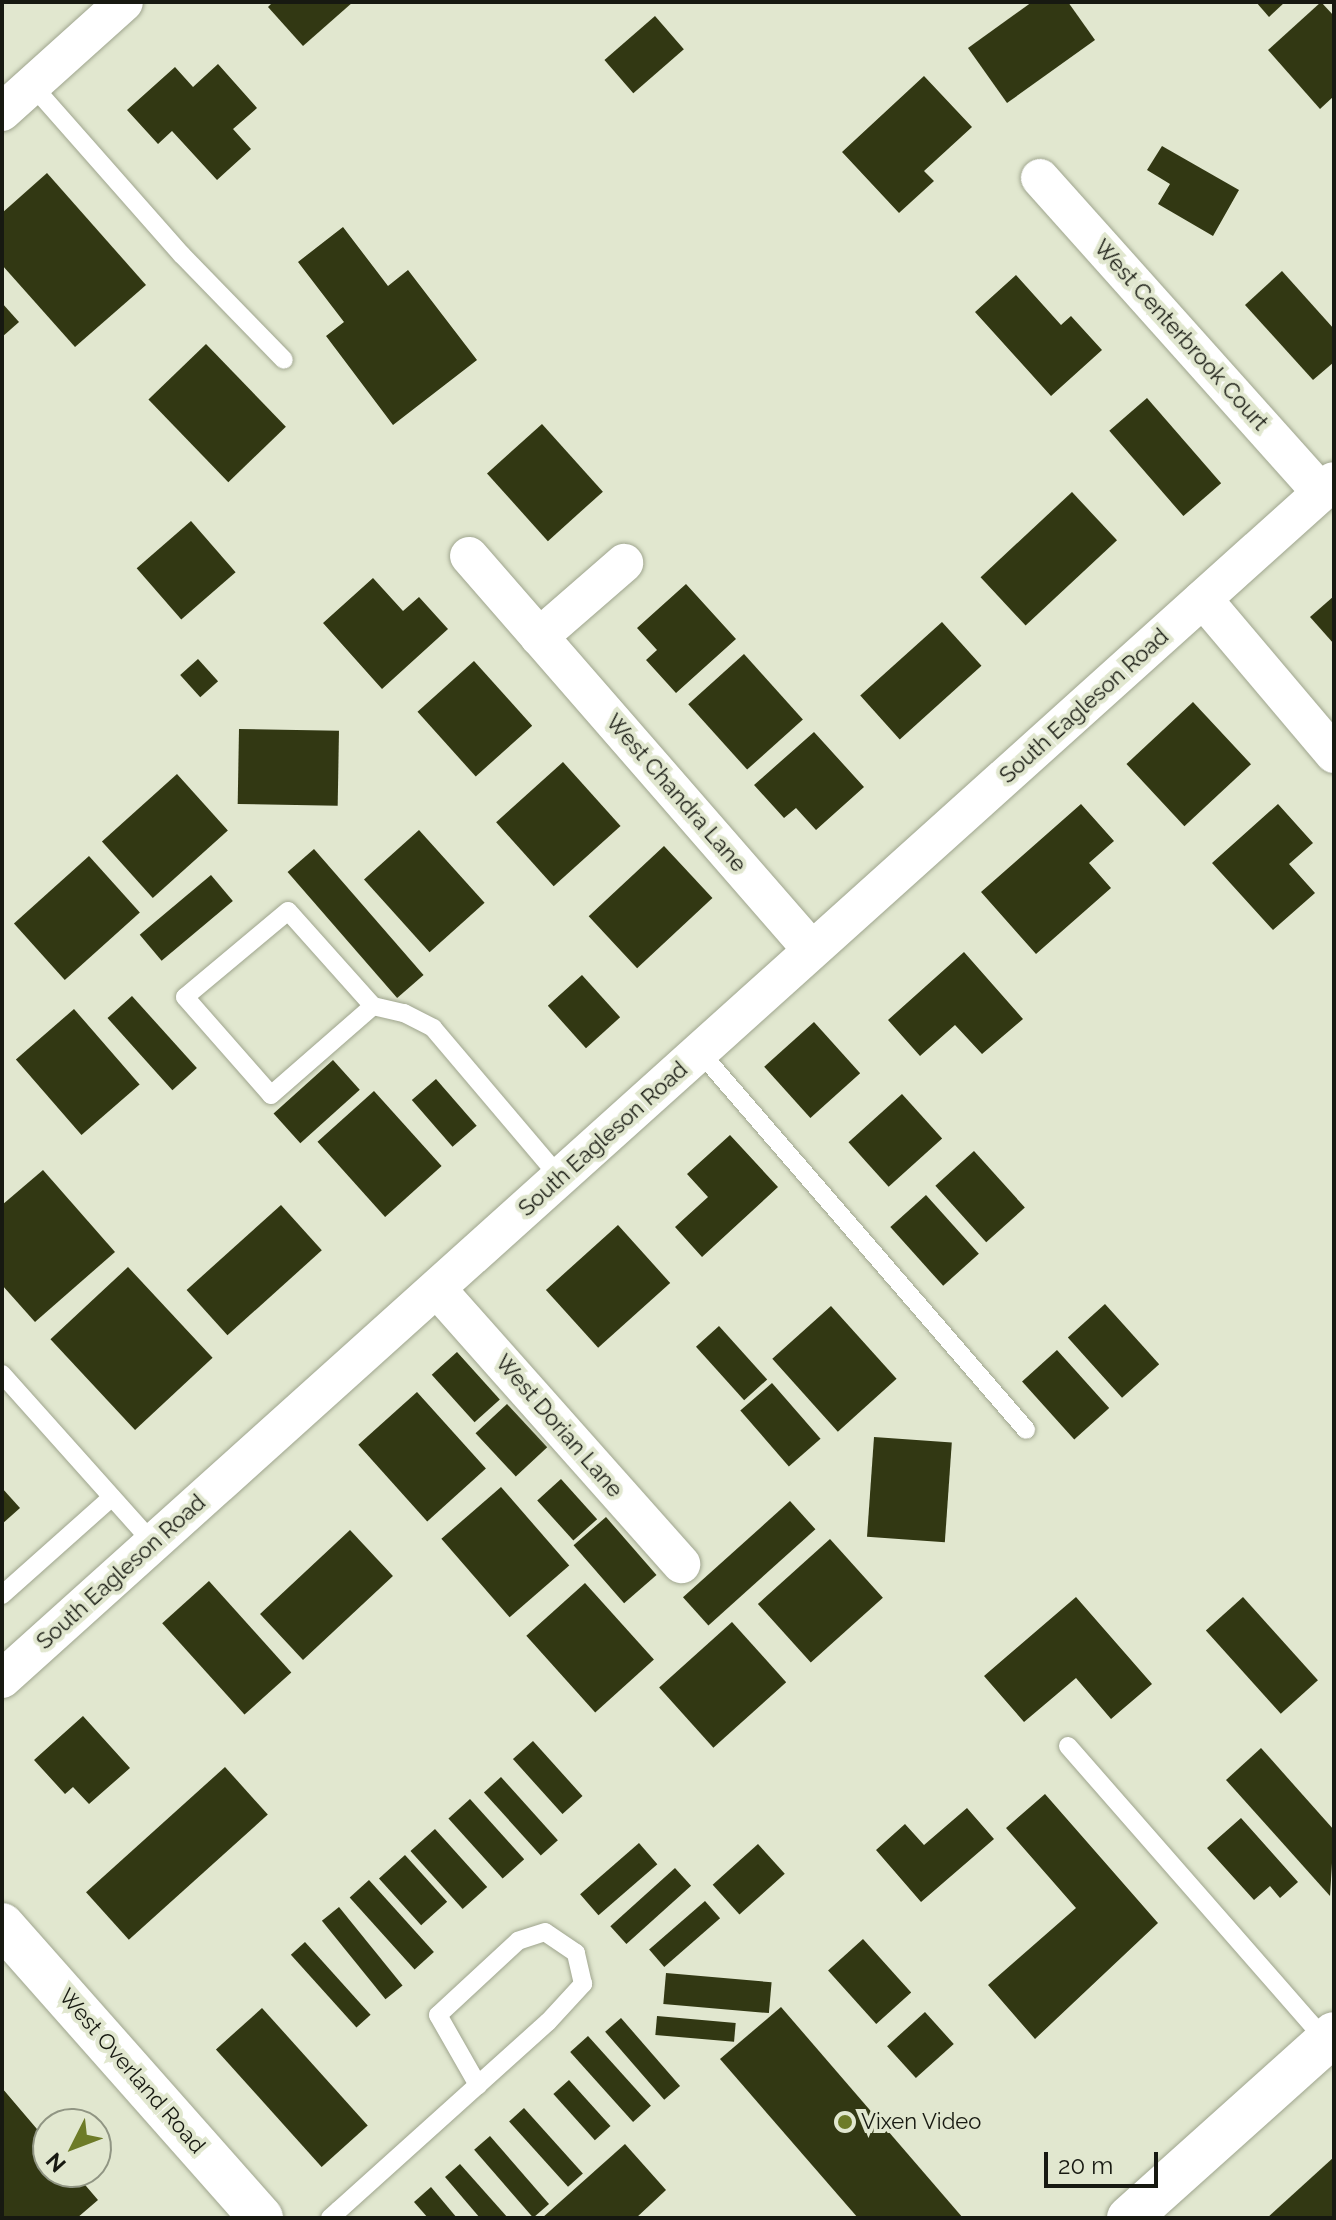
<!DOCTYPE html>
<style>
body{margin:0}
#map{position:relative;width:1336px;height:2220px;overflow:hidden;background:#e1e7cf;font-family:Raleway,sans-serif}
div>[style]{position:absolute}
[style*='--x']{left:calc(var(--x)*1px);top:calc(var(--y)*1px);width:calc(var(--w)*1px);rotate:calc(var(--a)*1deg)}
.building>*{inset:0;background:#323813;transform-origin:0 0}
.roads{filter:drop-shadow(0 0 2px #9fa58e) drop-shadow(0 0 2px #9fa58e)}
.lane>*{height:18px;margin:-9px;padding:0 9px;transform-origin:9px;border-radius:9px;background:#fff}
.street>*{height:38px;margin:-19px;padding:0 19px;transform-origin:19px;border-radius:19px;background:#fff}
.secondary>*{height:44px;margin:-22px;padding:0 22px;transform-origin:22px;border-radius:22px;background:#fff}
.primary>*{height:44px;margin:-22px;padding:0 22px;transform-origin:22px;border-radius:22px;background:#fff}
.dots>*{width:22px;height:22px;translate:-50% -50%;box-sizing:border-box;border:4px solid #e1e7cf;border-radius:50%}
span{translate:-50% -50%;white-space:nowrap;text-align:center;line-height:1.15;-webkit-text-stroke:8px #e1e7cf;paint-order:stroke}
.street-label{font-size:22px;color:#171911}
.poi-label{font-size:22px;color:#171911}
.left{translate:0 -50%;text-align:left}
.frame{position:absolute;inset:0;border:4px solid #171911;pointer-events:none}
.north{position:absolute;left:32px;top:2108px;width:80px;height:80px;box-sizing:border-box;background:#e1e7cf;border:2px solid #909583;border-radius:50%;rotate:228deg;font-size:22px;font-weight:700;line-height:32px;text-align:center;color:#171911}
.north::after{content:'';display:block;margin:auto;width:28px;height:36px;background:#6d7b28;clip-path:polygon(50% 0,100% 100%,50% 72%,0 100%)}
.scale{position:absolute;left:1044px;top:2152px;width:114px;height:36px;box-sizing:border-box;border:4px solid #171911;border-top:0;padding-left:10px;font-size:24px;line-height:28px;white-space:nowrap;color:#171911;-webkit-text-stroke:6px #e1e7cf;paint-order:stroke}
</style>
<div id="map">
<div class="building">
<div style="clip-path:polygon(273px 2px,353px 2px,303px 46px,268px 7px)"></div>
<div style="clip-path:polygon(1032px 2px,1068px 2px,1095px 40px,1007px 103px,968px 48px)"></div>
<div style="clip-path:polygon(1256px 2px,1285px 2px,1269px 17px)"></div>
<div style="clip-path:polygon(1321px 2px,1334px 16px,1334px 96px,1320px 109px,1268px 50px)"></div>
<div style="left:655px;top:16px;width:44px;height:67px;rotate:49deg"></div>
<div style="clip-path:polygon(218px 64px,257px 108px,233px 129px,251px 149px,217px 180px,172px 131px,158px 144px,127px 110px,175px 67px,193px 87px)"></div>
<div style="clip-path:polygon(924px 76px,972px 127px,924px 171px,934px 181px,899px 213px,842px 152px)"></div>
<div style="clip-path:polygon(1162px 146px,1239px 190px,1213px 236px,1158px 204px,1170px 184px,1147px 170px)"></div>
<div style="clip-path:polygon(47px 173px,146px 285px,75px 347px,2px 265px,2px 213px)"></div>
<div style="clip-path:polygon(343px 227px,388px 286px,408px 270px,477px 360px,393px 425px,326px 336px,344px 322px,298px 262px)"></div>
<div style="clip-path:polygon(1282px 271px,1334px 329px,1334px 362px,1313px 380px,1245px 305px)"></div>
<div style="clip-path:polygon(1016px 275px,1061px 325px,1071px 316px,1102px 350px,1051px 396px,975px 312px)"></div>
<div style="clip-path:polygon(2px 303px,19px 322px,2px 337px)"></div>
<div style="left:206px;top:344px;width:115px;height:80px;rotate:46deg"></div>
<div style="left:1147px;top:398px;width:113px;height:50px;rotate:49deg"></div>
<div style="left:542px;top:424px;width:91px;height:74px;rotate:48deg"></div>
<div style="left:1072px;top:492px;width:66px;height:125px;rotate:47deg"></div>
<div style="left:191px;top:521px;width:68px;height:72px;rotate:49deg"></div>
<div style="clip-path:polygon(373px 578px,403px 611px,419px 597px,448px 629px,382px 689px,323px 623px)"></div>
<div style="clip-path:polygon(686px 584px,736px 639px,676px 693px,646px 660px,657px 650px,637px 628px)"></div>
<div style="clip-path:polygon(1334px 596px,1334px 644px,1310px 617px)"></div>
<div style="left:942px;top:622px;width:59px;height:110px;rotate:48deg"></div>
<div style="left:744px;top:654px;width:88px;height:75px;rotate:48deg"></div>
<div style="left:198px;top:659px;width:30px;height:24px;rotate:48deg"></div>
<div style="left:474px;top:661px;width:87px;height:76px;rotate:48deg"></div>
<div style="left:1193px;top:702px;width:85px;height:91px;rotate:47deg"></div>
<div style="left:239px;top:729px;width:100px;height:75px;rotate:1deg"></div>
<div style="clip-path:polygon(814px 732px,864px 787px,816px 830px,796px 808px,784px 818px,754px 785px)"></div>
<div style="left:563px;top:762px;width:86px;height:90px;rotate:48deg"></div>
<div style="left:177px;top:774px;width:76px;height:101px;rotate:48deg"></div>
<div style="clip-path:polygon(1081px 804px,1114px 841px,1089px 863px,1111px 888px,1036px 954px,981px 892px)"></div>
<div style="clip-path:polygon(1278px 804px,1313px 843px,1289px 864px,1315px 893px,1273px 930px,1212px 863px)"></div>
<div style="left:419px;top:830px;width:98px;height:74px;rotate:48deg"></div>
<div style="left:664px;top:846px;width:71px;height:103px;rotate:47deg"></div>
<div style="left:314px;top:849px;width:167px;height:35px;rotate:49deg"></div>
<div style="left:89px;top:856px;width:76px;height:101px;rotate:48deg"></div>
<div style="left:211px;top:875px;width:34px;height:93px;rotate:50deg"></div>
<div style="clip-path:polygon(964px 952px,1023px 1019px,982px 1054px,955px 1025px,920px 1056px,888px 1020px)"></div>
<div style="left:582px;top:975px;width:57px;height:46px;rotate:48deg"></div>
<div style="left:132px;top:996px;width:97px;height:33px;rotate:48deg"></div>
<div style="left:74px;top:1009px;width:100px;height:77px;rotate:49deg"></div>
<div style="left:814px;top:1022px;width:69px;height:67px;rotate:48deg"></div>
<div style="left:333px;top:1060px;width:40px;height:80px;rotate:48deg"></div>
<div style="left:436px;top:1079px;width:62px;height:32px;rotate:49deg"></div>
<div style="left:374px;top:1091px;width:101px;height:76px;rotate:48deg"></div>
<div style="left:902px;top:1094px;width:60px;height:72px;rotate:48deg"></div>
<div style="clip-path:polygon(730px 1135px,778px 1187px,702px 1257px,675px 1227px,708px 1197px,687px 1174px)"></div>
<div style="left:974px;top:1151px;width:76px;height:52px;rotate:48deg"></div>
<div style="clip-path:polygon(43px 1170px,115px 1252px,35px 1322px,2px 1285px,2px 1205px)"></div>
<div style="left:926px;top:1195px;width:79px;height:48px;rotate:48deg"></div>
<div style="left:281px;top:1205px;width:61px;height:127px;rotate:48deg"></div>
<div style="left:618px;top:1225px;width:78px;height:97px;rotate:48deg"></div>
<div style="left:128px;top:1267px;width:124px;height:106px;rotate:47deg"></div>
<div style="left:1105px;top:1304px;width:81px;height:50px;rotate:48deg"></div>
<div style="left:831px;top:1306px;width:98px;height:79px;rotate:48deg"></div>
<div style="left:719px;top:1326px;width:72px;height:31px;rotate:48deg"></div>
<div style="left:1057px;top:1350px;width:78px;height:47px;rotate:48deg"></div>
<div style="left:457px;top:1352px;width:64px;height:34px;rotate:48deg"></div>
<div style="left:772px;top:1383px;width:74px;height:42px;rotate:49deg"></div>
<div style="left:417px;top:1392px;width:103px;height:79px;rotate:48deg"></div>
<div style="left:507px;top:1404px;width:59px;height:43px;rotate:47deg"></div>
<div style="left:874px;top:1437px;width:78px;height:100px;rotate:4deg"></div>
<div style="left:561px;top:1479px;width:54px;height:32px;rotate:48deg"></div>
<div style="left:501px;top:1487px;width:104px;height:79px;rotate:49deg"></div>
<div style="clip-path:polygon(2px 1488px,20px 1508px,2px 1524px)"></div>
<div style="left:790px;top:1501px;width:38px;height:144px;rotate:48deg"></div>
<div style="left:606px;top:1517px;width:77px;height:43px;rotate:49deg"></div>
<div style="left:350px;top:1530px;width:63px;height:123px;rotate:47deg"></div>
<div style="left:830px;top:1539px;width:79px;height:97px;rotate:48deg"></div>
<div style="left:209px;top:1581px;width:123px;height:63px;rotate:48deg"></div>
<div style="left:585px;top:1583px;width:103px;height:79px;rotate:48deg"></div>
<div style="clip-path:polygon(1076px 1597px,1152px 1684px,1111px 1719px,1076px 1678px,1024px 1722px,984px 1676px)"></div>
<div style="left:1243px;top:1597px;width:112px;height:50px;rotate:48deg"></div>
<div style="left:732px;top:1622px;width:81px;height:98px;rotate:48deg"></div>
<div style="clip-path:polygon(83px 1716px,130px 1768px,89px 1804px,73px 1787px,65px 1794px,34px 1760px)"></div>
<div style="left:533px;top:1741px;width:74px;height:27px;rotate:48deg"></div>
<div style="clip-path:polygon(1261px 1748px,1334px 1830px,1330px 1896px,1226px 1780px)"></div>
<div style="left:225px;top:1767px;width:64px;height:187px;rotate:48deg"></div>
<div style="left:501px;top:1777px;width:85px;height:23px;rotate:48deg"></div>
<div style="clip-path:polygon(1045px 1794px,1158px 1923px,1035px 2039px,988px 1985px,1076px 1908px,1006px 1828px)"></div>
<div style="left:470px;top:1799px;width:81px;height:29px;rotate:48deg"></div>
<div style="clip-path:polygon(967px 1808px,994px 1839px,921px 1902px,876px 1850px,905px 1824px,924px 1845px)"></div>
<div style="clip-path:polygon(1241px 1818px,1298px 1882px,1280px 1898px,1270px 1886px,1254px 1900px,1207px 1848px)"></div>
<div style="left:435px;top:1829px;width:78px;height:33px;rotate:48deg"></div>
<div style="left:639px;top:1843px;width:28px;height:78px;rotate:49deg"></div>
<div style="left:758px;top:1844px;width:40px;height:61px;rotate:48deg"></div>
<div style="left:405px;top:1855px;width:63px;height:35px;rotate:48deg"></div>
<div style="left:675px;top:1868px;width:24px;height:87px;rotate:48deg"></div>
<div style="left:369px;top:1880px;width:97px;height:26px;rotate:48deg"></div>
<div style="left:705px;top:1901px;width:23px;height:74px;rotate:49deg"></div>
<div style="left:339px;top:1907px;width:101px;height:22px;rotate:51deg"></div>
<div style="left:863px;top:1939px;width:72px;height:47px;rotate:48deg"></div>
<div style="left:305px;top:1942px;width:98px;height:19px;rotate:48deg"></div>
<div style="left:666px;top:1973px;width:106px;height:31px;rotate:5deg"></div>
<div style="clip-path:polygon(781px 2007px,963px 2218px,858px 2218px,720px 2059px)"></div>
<div style="left:262px;top:2008px;width:158px;height:62px;rotate:48deg"></div>
<div style="left:925px;top:2012px;width:43px;height:51px;rotate:48deg"></div>
<div style="left:657px;top:2016px;width:79px;height:19px;rotate:5deg"></div>
<div style="left:621px;top:2018px;width:90px;height:21px;rotate:49deg"></div>
<div style="left:588px;top:2036px;width:94px;height:24px;rotate:48deg"></div>
<div style="left:569px;top:2080px;width:62px;height:21px;rotate:48deg"></div>
<div style="clip-path:polygon(2px 2088px,48px 2142px,48px 2172px,74px 2172px,98px 2200px,77px 2218px,2px 2218px)"></div>
<div style="left:524px;top:2108px;width:88px;height:20px;rotate:48deg"></div>
<div style="left:490px;top:2136px;width:90px;height:21px;rotate:49deg"></div>
<div style="clip-path:polygon(625px 2144px,666px 2190px,636px 2218px,542px 2218px)"></div>
<div style="clip-path:polygon(1334px 2157px,1334px 2218px,1267px 2218px)"></div>
<div style="clip-path:polygon(460px 2164px,508px 2218px,480px 2218px,445px 2177px)"></div>
<div style="clip-path:polygon(431px 2187px,457px 2218px,428px 2218px,414px 2202px)"></div>
</div>
<div class="roads">
<div class="lane">
<div style="--x:32;--y:85;--w:227;--a:48.6"></div>
<div style="--x:182;--y:255;--w:146;--a:45.8"></div>
<div style="--x:373;--y:1006;--w:127;--a:-131.8"></div>
<div style="--x:288;--y:911;--w:134;--a:140.1"></div>
<div style="--x:185;--y:997;--w:130;--a:48.7"></div>
<div style="--x:271;--y:1095;--w:135;--a:-41.1"></div>
<div style="--x:373;--y:1006;--w:32;--a:13"></div>
<div style="--x:404;--y:1013;--w:33;--a:27"></div>
<div style="--x:433;--y:1028;--w:197;--a:49.7"></div>
<div style="--x:700;--y:1052;--w:499;--a:49.2"></div>
<div style="--x:2;--y:1374;--w:227;--a:48.2"></div>
<div style="--x:2;--y:1595;--w:147;--a:-41.7"></div>
<div style="--x:1068;--y:1746;--w:392;--a:48.8"></div>
<div style="--x:330;--y:2218;--w:12;--a:-42"></div>
<div style="--x:339;--y:2210;--w:281;--a:-42"></div>
<div style="--x:548;--y:2022;--w:52;--a:-47.4"></div>
<div style="--x:583;--y:1984;--w:32;--a:-103"></div>
<div style="--x:576;--y:1953;--w:37;--a:-146"></div>
<div style="--x:545;--y:1932;--w:28;--a:162"></div>
<div style="--x:518;--y:1941;--w:109;--a:137.2"></div>
<div style="--x:438;--y:2015;--w:81;--a:60.3"></div>
</div>
<div class="street">
<div style="--x:2;--y:112;--w:164;--a:-42"></div>
<div style="--x:1040;--y:178;--w:421;--a:48.2"></div>
<div style="--x:469;--y:556;--w:522;--a:48.96"></div>
<div style="--x:1203;--y:599;--w:203;--a:49.8"></div>
<div style="--x:539;--y:637;--w:113;--a:-41"></div>
<div style="--x:437;--y:1289;--w:368;--a:48.4"></div>
<div style="--x:2;--y:1679;--w:1791;--a:-41.97"></div>
</div>
<div class="secondary">
<div style="--x:1129;--y:2218;--w:275;--a:-41.9"></div>
</div>
<div class="primary">
<div style="--x:2;--y:1925;--w:391;--a:48.5"></div>
</div>
</div>
<div class="dots">
<div style="left:845px;top:2122px;background:#6d7b28"></div>
</div>
<div class="street-label">
<span style="left:1181px;top:335px;rotate:48deg">West Centerbrook Court</span>
<span style="left:1084px;top:706px;rotate:-42deg">South Eagleson Road</span>
<span style="left:676px;top:793px;rotate:49deg">West Chandra Lane</span>
<span style="left:603px;top:1139px;rotate:-42deg">South Eagleson Road</span>
<span style="left:559px;top:1426px;rotate:49deg">West Dorian Lane</span>
<span style="left:121px;top:1572px;rotate:-42deg">South Eagleson Road</span>
<span style="left:132px;top:2071px;rotate:49deg">West Overland Road</span>
</div>
<div class="poi-label">
<span class="left" style="left:861px;top:2122px">Vixen Video</span>
</div>
<div class="frame"></div>
<div class="north">N</div>
<div class="scale">20 m</div>
</div>
